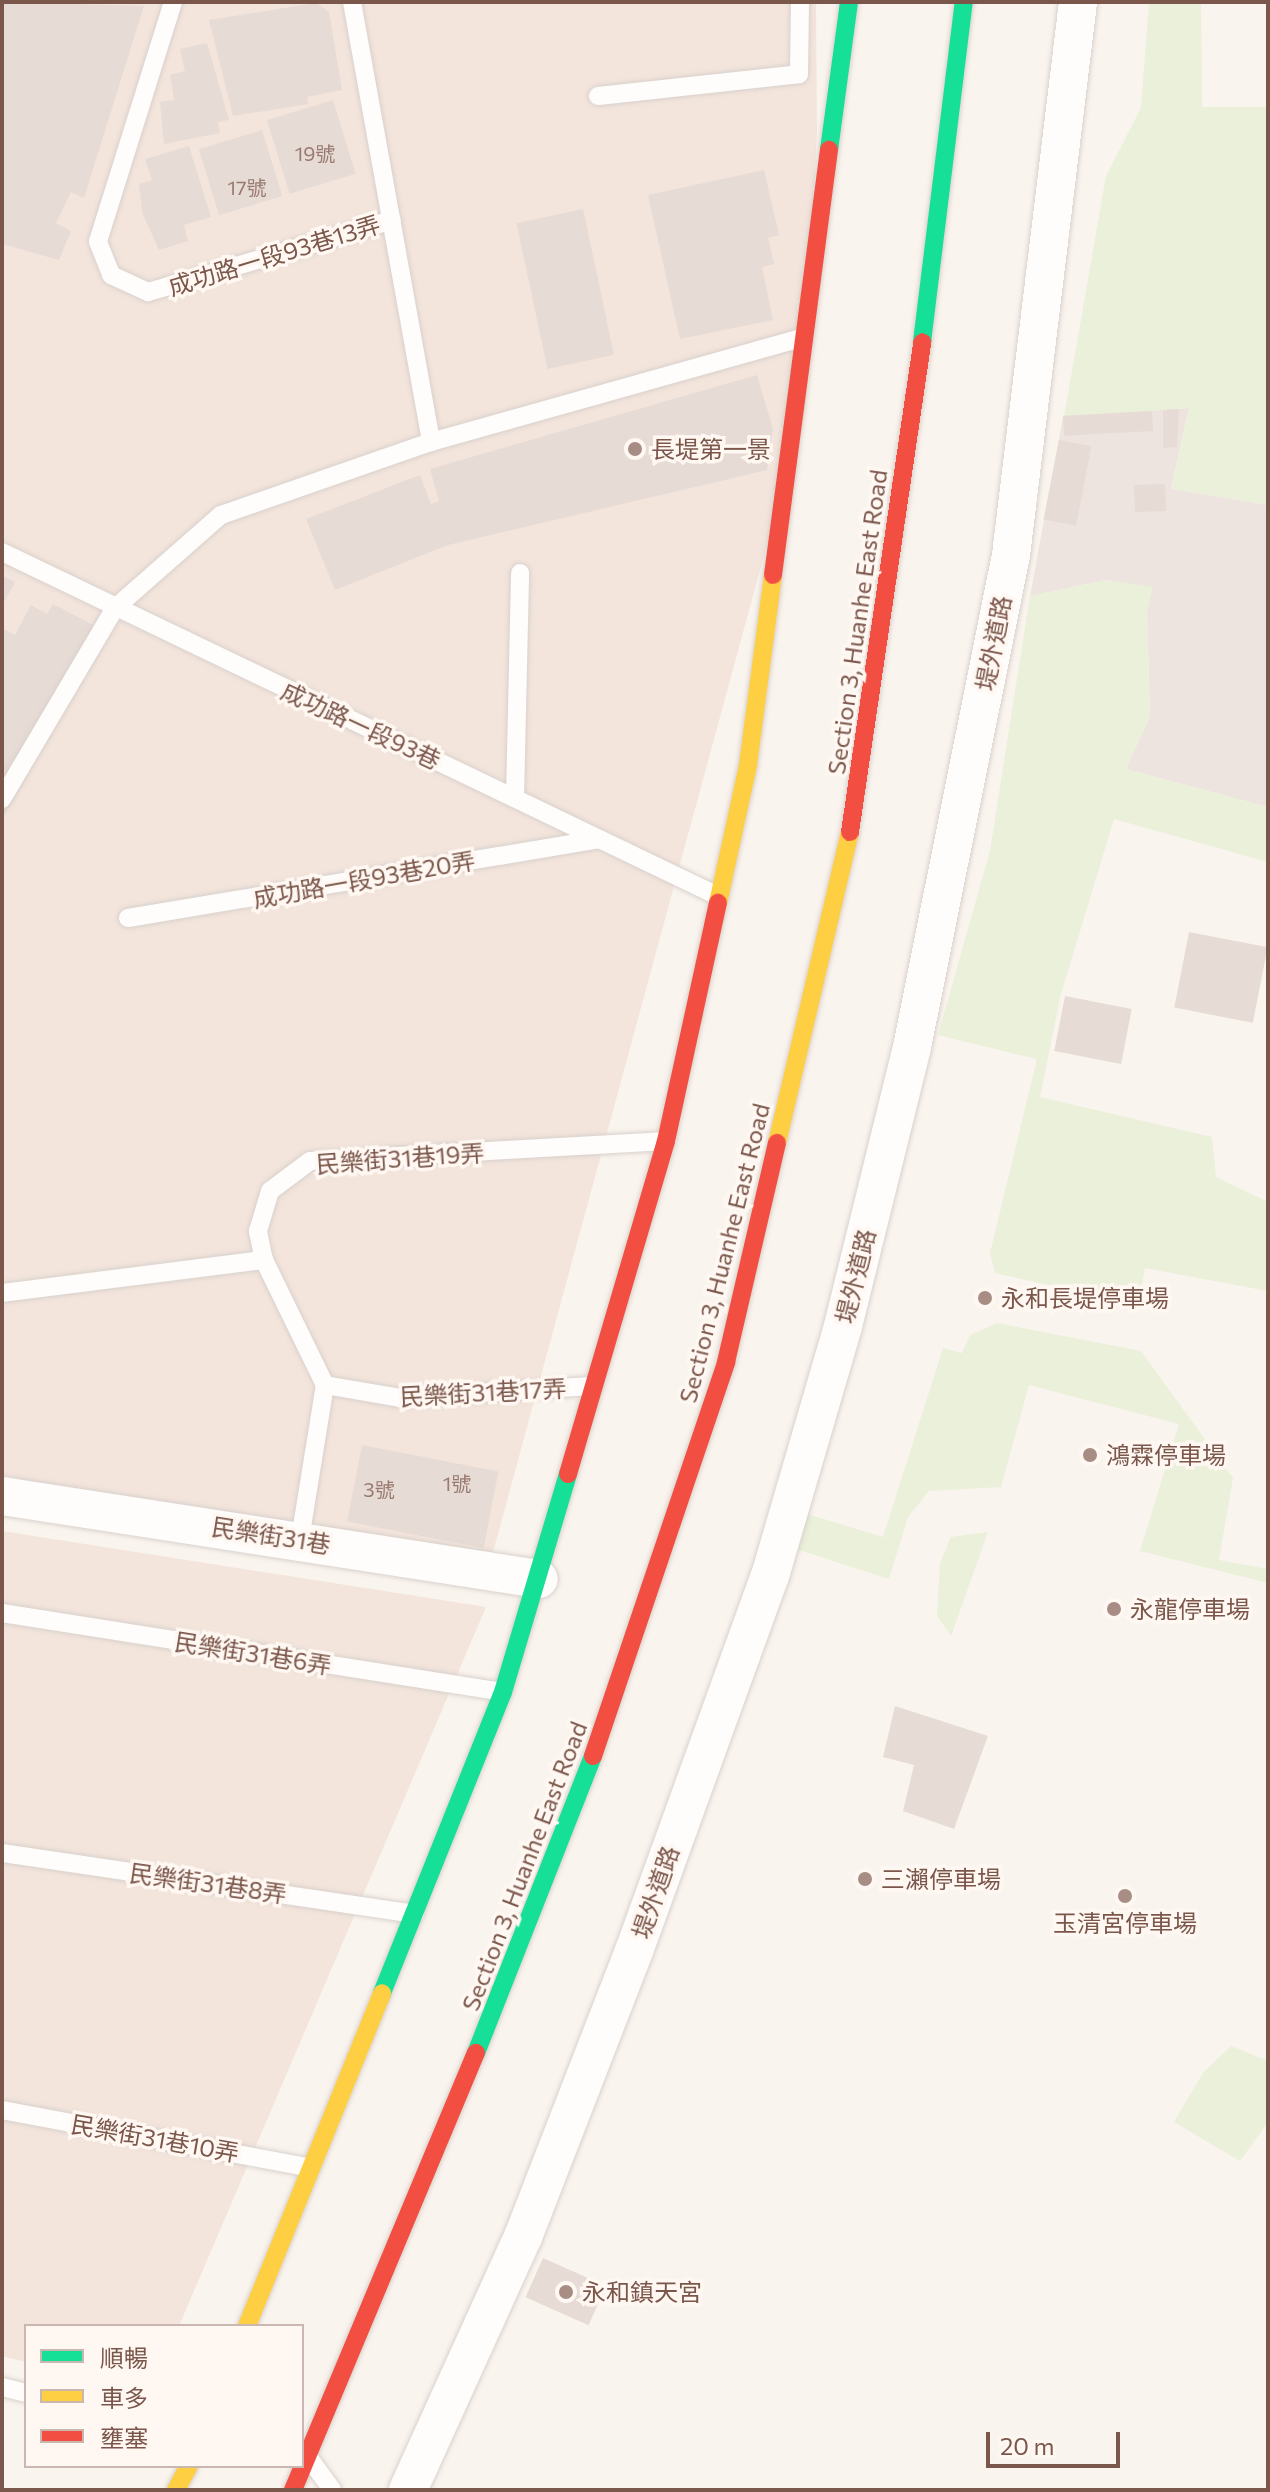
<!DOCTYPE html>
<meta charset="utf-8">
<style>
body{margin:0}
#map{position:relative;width:1270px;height:2492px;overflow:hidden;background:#faf4ee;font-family:Commissioner,"Noto Sans TC",sans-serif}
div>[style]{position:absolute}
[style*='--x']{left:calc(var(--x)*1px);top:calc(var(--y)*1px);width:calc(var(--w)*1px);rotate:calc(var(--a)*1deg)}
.residential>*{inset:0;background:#f3e5dc}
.industrial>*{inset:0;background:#ede4df}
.green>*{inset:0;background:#eaf0d9}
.building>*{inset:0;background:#e7dbd5;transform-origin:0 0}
.roads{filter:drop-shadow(0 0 2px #d9d1cc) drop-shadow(0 0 2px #d9d1cc)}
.lane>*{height:18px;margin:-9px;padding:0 9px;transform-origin:9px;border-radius:9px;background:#fefdfc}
.street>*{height:38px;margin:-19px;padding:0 19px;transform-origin:19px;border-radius:19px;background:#fefdfc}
.fast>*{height:18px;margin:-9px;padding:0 9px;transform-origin:9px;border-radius:9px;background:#16e098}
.slow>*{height:18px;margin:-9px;padding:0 9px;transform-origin:9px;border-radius:9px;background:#ffcf43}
.jam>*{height:18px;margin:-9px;padding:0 9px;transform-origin:9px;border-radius:9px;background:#f24e42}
.dots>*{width:22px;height:22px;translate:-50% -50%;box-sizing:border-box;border:4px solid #fff8f2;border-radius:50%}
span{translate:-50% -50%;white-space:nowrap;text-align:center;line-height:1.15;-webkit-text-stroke:7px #fff8f2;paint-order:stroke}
.number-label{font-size:20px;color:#987a70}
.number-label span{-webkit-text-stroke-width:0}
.street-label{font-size:24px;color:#7b564b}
.poi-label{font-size:24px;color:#7b564b}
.left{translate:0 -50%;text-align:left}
.frame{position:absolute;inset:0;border:4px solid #7b564b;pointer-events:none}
.legend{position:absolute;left:24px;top:2324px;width:280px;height:144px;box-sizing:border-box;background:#fff8f2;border:2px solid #cab7af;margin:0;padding:10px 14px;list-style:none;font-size:24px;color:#7b564b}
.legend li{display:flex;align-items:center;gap:16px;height:40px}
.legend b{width:40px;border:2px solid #cab7af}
.scale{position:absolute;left:986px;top:2432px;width:134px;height:36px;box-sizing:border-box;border:4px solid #7b564b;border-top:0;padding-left:10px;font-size:24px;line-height:28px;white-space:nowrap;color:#7b564b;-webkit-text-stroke:6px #fff8f2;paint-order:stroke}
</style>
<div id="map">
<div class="residential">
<div style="clip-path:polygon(2px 2px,816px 2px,817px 132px,801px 419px,486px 1578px,2px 1475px)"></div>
<div style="clip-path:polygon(2px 1531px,486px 1607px,179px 2326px,26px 2326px,26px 2362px,2px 2356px)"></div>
</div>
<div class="industrial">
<div style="clip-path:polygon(1189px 408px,1171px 488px,1268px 505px,1268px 807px,1126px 769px,1150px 716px,1147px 612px,1106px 580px,1030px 596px,1063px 417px)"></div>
</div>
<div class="green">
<div style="clip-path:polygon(1149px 2px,1201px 2px,1202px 107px,1268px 107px,1268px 505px,1171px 489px,1189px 408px,1064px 417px,1106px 176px,1141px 108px)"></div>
<div style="clip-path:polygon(1106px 580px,1153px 587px,1147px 612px,1150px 716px,1126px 769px,1268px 807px,1268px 862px,1114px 819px,1061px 994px,1040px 1097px,1212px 1137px,1216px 1177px,1268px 1202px,1268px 1291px,1145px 1268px,1138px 1305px,995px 1273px,990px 1253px,1037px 1059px,938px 1035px,990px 851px,1030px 596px)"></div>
<div style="clip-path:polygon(997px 1323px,1141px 1351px,1233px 1478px,1219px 1560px,1268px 1569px,1268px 1583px,1140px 1551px,1179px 1424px,1029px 1385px,1001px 1487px,929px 1491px,908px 1517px,889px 1579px,793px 1548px,804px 1513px,883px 1537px,943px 1348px,962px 1353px,970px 1335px)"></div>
<div style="clip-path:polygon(988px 1532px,951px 1636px,937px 1616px,940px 1563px,951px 1537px)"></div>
<div style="clip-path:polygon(1231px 2046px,1268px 2061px,1268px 2122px,1240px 2161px,1174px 2122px,1203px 2073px)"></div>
</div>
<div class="building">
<div style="clip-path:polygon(2px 2px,144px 6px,84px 198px,71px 192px,56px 223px,71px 231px,59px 260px,2px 244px)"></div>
<div style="clip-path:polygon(316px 3px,329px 12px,342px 90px,307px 97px,308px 104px,233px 116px,209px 20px)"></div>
<div style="clip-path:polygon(207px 43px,229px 120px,218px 122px,220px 133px,164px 144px,160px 102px,174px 100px,170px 75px,185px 71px,180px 49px)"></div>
<div style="left:333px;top:100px;width:77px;height:69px;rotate:73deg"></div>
<div style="left:262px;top:130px;width:69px;height:66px;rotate:73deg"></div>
<div style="clip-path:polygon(189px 146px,211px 217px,184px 225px,188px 241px,159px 250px,142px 212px,139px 184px,152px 180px,145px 159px)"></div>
<div style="clip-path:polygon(764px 170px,779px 235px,768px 238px,774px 264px,762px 267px,773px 320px,680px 339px,648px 195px)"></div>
<div style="left:583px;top:209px;width:149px;height:68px;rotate:78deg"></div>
<div style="clip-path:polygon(757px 375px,773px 429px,767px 470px,448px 545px,335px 590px,306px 519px,420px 475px,431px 504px,439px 501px,430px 469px)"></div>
<div style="clip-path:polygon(1179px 409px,1177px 447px,1163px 448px,1163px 410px)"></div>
<div style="left:1152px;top:411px;width:20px;height:89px;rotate:87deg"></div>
<div style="left:1059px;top:440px;width:33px;height:81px;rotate:11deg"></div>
<div style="left:1165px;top:484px;width:27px;height:31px;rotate:88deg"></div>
<div style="clip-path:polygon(2px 576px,15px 582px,2px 606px)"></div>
<div style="clip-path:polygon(53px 604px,108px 633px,2px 820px,2px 628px,15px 635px,31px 605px,47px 614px)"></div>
<div style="left:1189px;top:932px;width:80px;height:77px;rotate:11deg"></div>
<div style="left:1065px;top:996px;width:68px;height:56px;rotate:11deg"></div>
<div style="left:362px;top:1445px;width:139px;height:78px;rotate:11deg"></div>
<div style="clip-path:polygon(895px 1706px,988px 1736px,954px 1829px,903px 1811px,914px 1765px,883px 1757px)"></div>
<div style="left:543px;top:2258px;width:69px;height:43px;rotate:24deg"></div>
</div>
<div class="roads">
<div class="lane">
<div style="--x:173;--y:2;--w:251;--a:107.4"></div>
<div style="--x:98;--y:242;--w:35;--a:68"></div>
<div style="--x:111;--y:275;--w:41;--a:24.7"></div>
<div style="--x:148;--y:292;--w:254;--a:-16.4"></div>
<div style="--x:352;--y:2;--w:447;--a:79.8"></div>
<div style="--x:598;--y:96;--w:202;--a:-6.2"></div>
<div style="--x:799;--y:74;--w:72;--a:-89.2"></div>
<div style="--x:2;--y:552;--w:794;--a:25.66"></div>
<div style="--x:515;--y:798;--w:225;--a:-88.7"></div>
<div style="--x:2;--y:799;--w:222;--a:-59.4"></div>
<div style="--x:115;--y:608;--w:141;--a:-41.3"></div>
<div style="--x:221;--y:515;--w:222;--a:-19.2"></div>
<div style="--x:431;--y:442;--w:387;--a:-15.7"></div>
<div style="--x:128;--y:918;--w:478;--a:-9.5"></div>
<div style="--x:2;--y:1293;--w:264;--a:-7.2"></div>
<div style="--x:325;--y:1385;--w:76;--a:9.8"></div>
<div style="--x:400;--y:1398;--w:192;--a:-3.6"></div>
<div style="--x:300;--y:1539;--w:156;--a:-80.8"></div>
<div style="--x:325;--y:1385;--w:139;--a:-116"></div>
<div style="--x:264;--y:1260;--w:30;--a:-102"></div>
<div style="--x:258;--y:1231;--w:42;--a:-73.3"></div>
<div style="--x:270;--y:1191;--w:50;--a:-36.9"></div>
<div style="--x:310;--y:1161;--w:357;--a:-3.2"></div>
<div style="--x:2;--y:1613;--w:507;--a:8.96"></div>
<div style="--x:2;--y:1853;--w:417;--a:8.4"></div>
<div style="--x:2;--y:2110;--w:311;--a:10.6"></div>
<div style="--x:2;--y:2387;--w:25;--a:14"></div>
<div style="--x:309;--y:2458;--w:39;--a:54"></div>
</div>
<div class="street">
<div style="--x:2;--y:1496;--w:543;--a:8.79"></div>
<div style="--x:408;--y:2490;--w:278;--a:-65.6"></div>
<div style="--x:523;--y:2237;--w:307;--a:-68.8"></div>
<div style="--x:634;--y:1951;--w:399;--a:-70.1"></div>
<div style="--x:770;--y:1576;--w:260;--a:-73.7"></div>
<div style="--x:843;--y:1326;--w:287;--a:-76.1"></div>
<div style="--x:912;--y:1047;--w:502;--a:-78.62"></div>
<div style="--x:1011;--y:555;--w:557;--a:-83.09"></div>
</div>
<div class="fast">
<div style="--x:829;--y:150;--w:149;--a:-82.3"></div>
<div style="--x:922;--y:342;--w:343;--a:-83"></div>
<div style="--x:382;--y:1993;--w:324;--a:-68.1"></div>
<div style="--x:503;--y:1692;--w:227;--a:-73.4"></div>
<div style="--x:476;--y:2053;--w:319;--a:-68.5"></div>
</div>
<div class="slow">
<div style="--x:718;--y:903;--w:141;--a:-77.7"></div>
<div style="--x:748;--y:765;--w:192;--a:-82.5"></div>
<div style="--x:777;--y:1143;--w:319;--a:-76.8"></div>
<div style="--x:247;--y:2326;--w:359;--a:-67.9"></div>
<div style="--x:176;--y:2490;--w:27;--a:-62"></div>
</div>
<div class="jam">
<div style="--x:773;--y:575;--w:429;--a:-82.5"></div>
<div style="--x:850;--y:832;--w:495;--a:-81.6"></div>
<div style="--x:568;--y:1474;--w:347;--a:-73.6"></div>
<div style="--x:666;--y:1141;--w:244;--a:-77.7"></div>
<div style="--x:593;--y:1756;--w:416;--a:-71.3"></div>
<div style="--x:726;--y:1362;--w:225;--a:-76.9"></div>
<div style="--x:293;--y:2490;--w:474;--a:-67.3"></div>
</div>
</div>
<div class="dots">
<div style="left:635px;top:449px;background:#a78d84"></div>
<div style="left:985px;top:1298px;background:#a78d84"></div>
<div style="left:1090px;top:1455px;background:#a78d84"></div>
<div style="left:1114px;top:1609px;background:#a78d84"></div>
<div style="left:865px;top:1879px;background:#a78d84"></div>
<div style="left:1125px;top:1896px;background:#a78d84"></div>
<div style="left:566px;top:2292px;background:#a78d84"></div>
</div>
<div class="number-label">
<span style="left:315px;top:153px">19號</span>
<span style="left:247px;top:187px">17號</span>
<span style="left:457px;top:1483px">1號</span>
<span style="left:379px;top:1489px">3號</span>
</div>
<div class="street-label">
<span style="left:274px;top:255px;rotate:-17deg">成功路一段93巷13弄</span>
<span style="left:857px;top:622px;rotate:-82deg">Section 3, Huanhe East Road</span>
<span style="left:993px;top:643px;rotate:-79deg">堤外道路</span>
<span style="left:361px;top:725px;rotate:25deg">成功路一段93巷</span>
<span style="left:364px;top:879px;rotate:-10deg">成功路一段93巷20弄</span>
<span style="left:400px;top:1158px;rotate:-4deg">民樂街31巷19弄</span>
<span style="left:724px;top:1253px;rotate:-76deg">Section 3, Huanhe East Road</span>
<span style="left:855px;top:1276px;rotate:-76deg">堤外道路</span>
<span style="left:483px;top:1392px;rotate:-3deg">民樂街31巷17弄</span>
<span style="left:271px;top:1535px;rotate:9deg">民樂街31巷</span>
<span style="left:253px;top:1653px;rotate:9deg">民樂街31巷6弄</span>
<span style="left:524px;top:1866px;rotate:-69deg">Section 3, Huanhe East Road</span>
<span style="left:208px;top:1883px;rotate:8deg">民樂街31巷8弄</span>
<span style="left:655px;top:1892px;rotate:-71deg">堤外道路</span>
<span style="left:155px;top:2138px;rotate:10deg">民樂街31巷10弄</span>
</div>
<div class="poi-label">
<span class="left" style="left:651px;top:449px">長堤第一景</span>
<span class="left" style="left:1001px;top:1298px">永和長堤停車場</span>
<span class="left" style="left:1106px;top:1455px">鴻霖停車場</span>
<span class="left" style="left:1130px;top:1609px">永龍停車場</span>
<span class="left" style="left:881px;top:1879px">三瀨停車場</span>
<span style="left:1125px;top:1923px">玉清宮停車場</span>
<span class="left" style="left:582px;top:2292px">永和鎮天宮</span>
</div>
<div class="frame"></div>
<ul class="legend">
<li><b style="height:10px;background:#16e098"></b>順暢</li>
<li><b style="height:10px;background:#ffcf43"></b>車多</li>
<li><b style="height:10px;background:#f24e42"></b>壅塞</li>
</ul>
<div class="scale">20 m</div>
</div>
